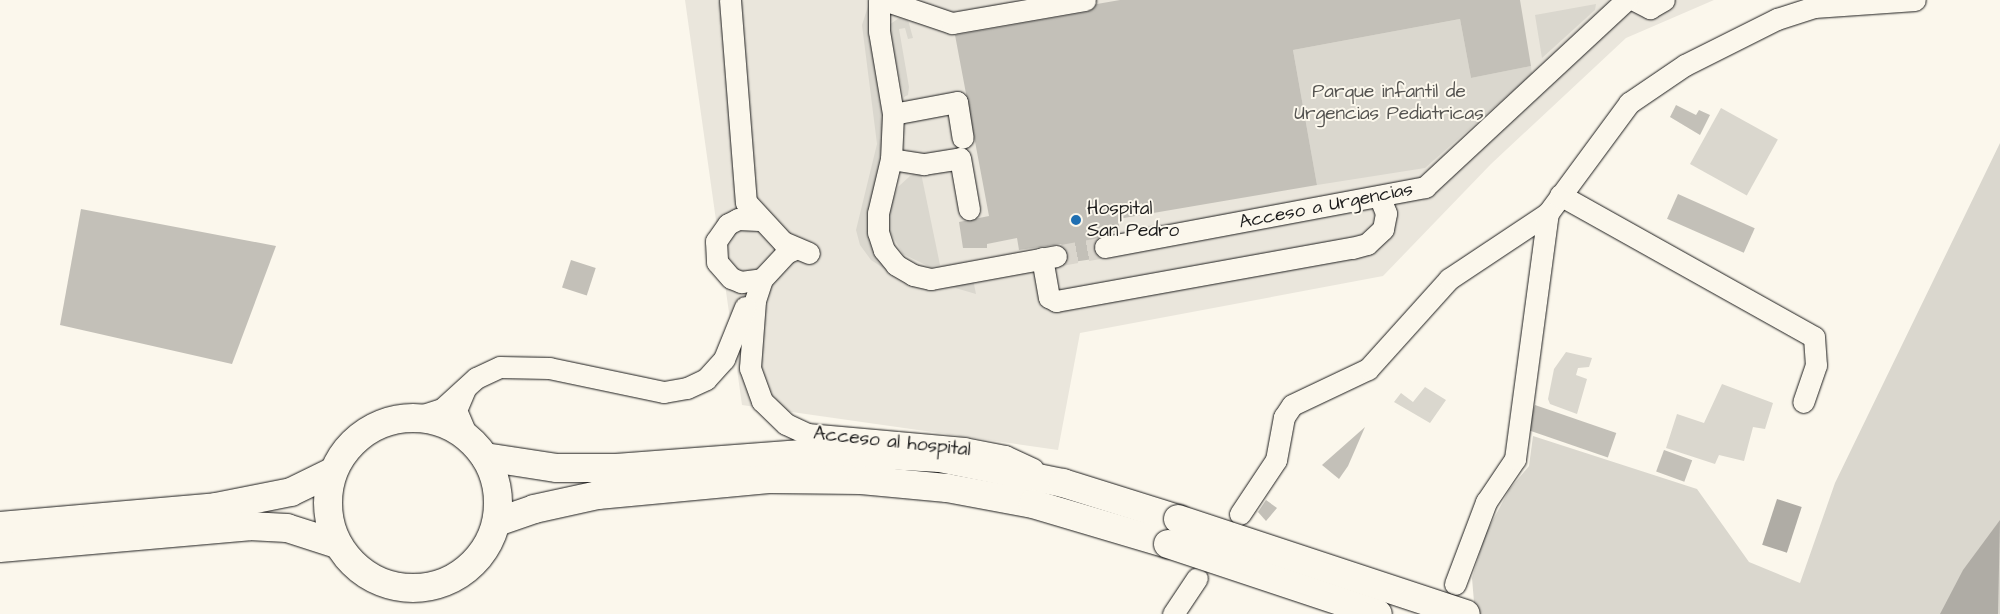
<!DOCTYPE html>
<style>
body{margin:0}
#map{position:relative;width:2000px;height:614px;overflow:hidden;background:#fbf7ec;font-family:"Architects Daughter",sans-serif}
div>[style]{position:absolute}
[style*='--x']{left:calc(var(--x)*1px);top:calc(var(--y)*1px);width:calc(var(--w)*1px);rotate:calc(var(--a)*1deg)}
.built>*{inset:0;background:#eae6dc}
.green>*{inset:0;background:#dad7ce;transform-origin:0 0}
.water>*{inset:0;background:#afaca5;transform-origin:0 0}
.building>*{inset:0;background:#c3c0b8;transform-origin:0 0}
.minor-tunnel>*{height:21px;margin-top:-10.5px;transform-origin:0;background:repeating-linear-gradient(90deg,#dad6cd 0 21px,transparent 0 32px)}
.roads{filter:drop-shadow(0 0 1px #1c1c1c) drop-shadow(0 0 1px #1c1c1c)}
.minor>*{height:21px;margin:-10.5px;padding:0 10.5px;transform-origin:10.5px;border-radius:10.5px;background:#fbf7ec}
.major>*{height:28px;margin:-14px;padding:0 14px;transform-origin:14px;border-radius:14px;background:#fbf7ec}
.major>.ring{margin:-14px;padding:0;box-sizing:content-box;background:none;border:28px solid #fbf7ec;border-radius:50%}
.bridges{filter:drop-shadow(0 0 1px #1c1c1c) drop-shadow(0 0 1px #1c1c1c)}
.major-bridge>*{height:28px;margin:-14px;padding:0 14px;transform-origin:14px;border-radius:14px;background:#fbf7ec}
.dots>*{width:14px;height:14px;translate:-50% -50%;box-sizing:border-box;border:2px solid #fbf7ec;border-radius:50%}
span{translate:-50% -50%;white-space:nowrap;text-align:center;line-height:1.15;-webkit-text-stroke:4px #fbf7ec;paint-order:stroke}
.park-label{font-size:19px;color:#555451}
.street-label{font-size:19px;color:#1c1c1c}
.poi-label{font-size:19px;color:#1c1c1c}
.left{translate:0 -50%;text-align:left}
</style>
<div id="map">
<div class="built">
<div style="clip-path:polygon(685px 0,1714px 0,1626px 38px,1491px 164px,1383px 276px,1080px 333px,1058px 450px,742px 405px)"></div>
</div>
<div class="green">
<div style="clip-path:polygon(870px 0,886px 128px,868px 227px,905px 274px,973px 279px,976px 294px,952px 287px,912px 287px,871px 260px,860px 245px,856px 230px,877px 144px,862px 25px)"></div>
<div style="clip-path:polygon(1596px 4px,1595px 10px,1542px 58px,1535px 15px)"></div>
<div style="clip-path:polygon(899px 18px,908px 20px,913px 38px,908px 39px,905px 28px,899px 29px,909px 87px,908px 95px,904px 97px,889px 32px,889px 25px)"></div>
<div style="clip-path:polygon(1460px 19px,1471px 78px,1531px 66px,1532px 74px,1425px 168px,1317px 185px,1293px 50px)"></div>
<div style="left:1721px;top:108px;width:65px;height:64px;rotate:29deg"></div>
<div style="clip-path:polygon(2000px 143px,2000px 614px,1475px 614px,1472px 578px,1485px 535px,1509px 490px,1529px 466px,1533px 436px,1697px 489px,1749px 562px,1800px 583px,1835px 483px)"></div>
<div style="clip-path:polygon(921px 173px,940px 265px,930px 267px,903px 254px,889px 230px,890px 207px,898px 187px,910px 176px)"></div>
<div style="clip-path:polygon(1566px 352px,1592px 358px,1589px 367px,1578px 368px,1576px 375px,1587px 379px,1577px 414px,1550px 404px,1548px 399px,1554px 369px)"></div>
<div style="clip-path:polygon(1722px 384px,1773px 403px,1765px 429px,1753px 427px,1744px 461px,1719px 455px,1715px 464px,1666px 448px,1677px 414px,1704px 423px)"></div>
<div style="clip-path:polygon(1425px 387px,1446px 400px,1430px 423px,1394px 402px,1401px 393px,1413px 402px)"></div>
</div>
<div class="water">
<div style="left:1777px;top:499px;width:26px;height:48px;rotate:18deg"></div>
<div style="clip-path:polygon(2000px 520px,1998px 614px,1940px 614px,1963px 570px)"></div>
</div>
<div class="building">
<div style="clip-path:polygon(1120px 0,1520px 0,1531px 66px,1471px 78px,1460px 19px,1293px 50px,1317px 185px,1118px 219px,1120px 231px,1102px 235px,1093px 242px,1093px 250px,1100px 258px,1066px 263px,1068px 253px,1061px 244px,1019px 250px,1017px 238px,987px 244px,987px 248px,963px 248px,959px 222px,989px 216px,955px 35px,1087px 12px,1097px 4px)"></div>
<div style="clip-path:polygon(1676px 105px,1696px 115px,1699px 110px,1710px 115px,1700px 135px,1670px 117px)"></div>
<div style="left:1678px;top:194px;width:84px;height:27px;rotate:24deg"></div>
<div style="clip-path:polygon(81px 209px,276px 246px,232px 364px,60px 325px)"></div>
<div style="left:571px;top:260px;width:26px;height:29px;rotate:18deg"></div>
<div style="left:1535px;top:405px;width:86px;height:26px;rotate:19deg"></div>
<div style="clip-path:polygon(1365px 427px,1348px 466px,1339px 479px,1322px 465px)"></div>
<div style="left:1664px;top:450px;width:30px;height:23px;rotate:20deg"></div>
<div style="clip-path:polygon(1266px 500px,1277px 508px,1266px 521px,1258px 512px)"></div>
</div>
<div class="minor-tunnel">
<div style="--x:1056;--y:256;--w:50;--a:-10.4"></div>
</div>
<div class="roads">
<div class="minor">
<div style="--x:730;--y:0;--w:203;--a:85.5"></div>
<div style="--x:746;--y:202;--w:54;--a:47.2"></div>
<div style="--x:783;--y:242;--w:28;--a:23"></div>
<div style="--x:879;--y:0;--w:31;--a:90"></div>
<div style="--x:879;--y:31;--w:84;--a:80.4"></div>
<div style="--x:893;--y:114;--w:45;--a:92.5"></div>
<div style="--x:891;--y:159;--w:56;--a:103.5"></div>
<div style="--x:878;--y:213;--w:19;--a:90"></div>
<div style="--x:878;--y:232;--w:19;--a:72"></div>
<div style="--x:884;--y:250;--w:19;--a:51"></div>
<div style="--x:896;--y:265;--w:20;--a:30"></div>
<div style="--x:913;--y:275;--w:18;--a:13"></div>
<div style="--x:931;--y:279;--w:127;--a:-10.4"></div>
<div style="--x:884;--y:0;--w:72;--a:18.7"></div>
<div style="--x:952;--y:23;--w:135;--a:-9.8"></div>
<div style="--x:1634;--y:0;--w:18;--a:27"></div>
<div style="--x:1650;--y:8;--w:16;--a:-30"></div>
<div style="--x:893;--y:114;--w:65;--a:-10.6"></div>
<div style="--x:957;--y:102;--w:36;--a:81"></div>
<div style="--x:891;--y:159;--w:33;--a:9"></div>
<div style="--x:924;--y:164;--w:36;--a:-9"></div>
<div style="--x:960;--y:158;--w:52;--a:80"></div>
<div style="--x:1560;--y:195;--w:291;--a:29.2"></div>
<div style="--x:1814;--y:337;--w:28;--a:86"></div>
<div style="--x:1816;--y:365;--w:39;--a:109"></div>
<div style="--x:759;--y:220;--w:21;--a:-177"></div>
<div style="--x:738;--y:219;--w:11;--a:153"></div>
<div style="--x:728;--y:224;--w:21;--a:125"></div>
<div style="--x:716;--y:241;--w:21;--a:87"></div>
<div style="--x:717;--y:262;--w:21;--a:49"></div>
<div style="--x:731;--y:278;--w:11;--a:22"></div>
<div style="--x:741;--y:282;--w:21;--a:-8"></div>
<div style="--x:762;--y:279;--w:35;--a:-47"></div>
<div style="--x:786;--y:253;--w:10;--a:-24"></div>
<div style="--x:1105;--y:247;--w:326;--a:-10.6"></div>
<div style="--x:1425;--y:187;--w:275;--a:-42.9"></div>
<div style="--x:1042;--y:258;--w:40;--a:80"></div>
<div style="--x:1049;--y:297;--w:8;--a:30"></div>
<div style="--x:1056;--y:301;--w:301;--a:-10.2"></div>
<div style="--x:1352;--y:248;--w:16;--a:-15"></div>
<div style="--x:1367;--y:244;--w:22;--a:-43"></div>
<div style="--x:1383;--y:229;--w:16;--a:-79"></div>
<div style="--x:1386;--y:213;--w:18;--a:-112"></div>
<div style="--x:762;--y:279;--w:23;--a:108"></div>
<div style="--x:755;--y:301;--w:67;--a:94.3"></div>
<div style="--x:750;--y:368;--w:35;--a:70"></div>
<div style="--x:762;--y:401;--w:33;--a:44"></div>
<div style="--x:786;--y:424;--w:23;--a:25"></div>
<div style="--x:807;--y:434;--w:158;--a:5.1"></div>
<div style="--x:964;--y:448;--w:42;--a:11"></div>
<div style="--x:1005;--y:456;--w:31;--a:25"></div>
<div style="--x:465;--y:389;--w:23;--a:113"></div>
<div style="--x:456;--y:410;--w:28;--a:67"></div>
<div style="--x:417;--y:417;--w:26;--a:-18"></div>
<div style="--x:442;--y:409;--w:46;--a:-42.4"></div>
<div style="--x:476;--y:378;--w:26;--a:-25"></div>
<div style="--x:500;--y:367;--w:49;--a:1.2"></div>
<div style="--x:549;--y:368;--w:117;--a:11.8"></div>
<div style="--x:664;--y:392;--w:23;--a:-10"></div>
<div style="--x:687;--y:388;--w:21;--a:-25"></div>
<div style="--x:706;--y:379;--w:27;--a:-48"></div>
<div style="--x:724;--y:359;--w:56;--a:-68"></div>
<div style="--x:1240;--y:514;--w:65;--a:-56.3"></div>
<div style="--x:1276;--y:460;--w:44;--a:-79.5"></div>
<div style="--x:1284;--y:417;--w:14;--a:-56"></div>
<div style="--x:1292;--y:405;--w:84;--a:-25.3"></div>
<div style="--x:1368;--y:369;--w:121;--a:-48"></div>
<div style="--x:1449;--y:279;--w:119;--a:-33.7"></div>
<div style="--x:1548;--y:213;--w:137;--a:-53.6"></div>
<div style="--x:1629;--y:103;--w:68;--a:-34.2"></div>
<div style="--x:1685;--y:65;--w:103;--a:-26.6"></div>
<div style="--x:1777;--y:19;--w:39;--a:-18"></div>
<div style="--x:1814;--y:7;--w:101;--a:-4"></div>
<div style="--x:1455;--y:584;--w:88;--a:-69.3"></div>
<div style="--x:1486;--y:502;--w:52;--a:-56"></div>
<div style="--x:1515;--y:459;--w:248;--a:-82.4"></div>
<div style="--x:1173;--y:614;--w:43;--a:-56.3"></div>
</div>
<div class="major">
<div class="ring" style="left:328px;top:418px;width:142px;height:142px"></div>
<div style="--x:485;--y:457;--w:73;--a:8.7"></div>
<div style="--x:557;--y:468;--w:59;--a:0"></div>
<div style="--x:616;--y:468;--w:216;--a:-4.3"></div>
<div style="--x:831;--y:452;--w:109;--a:3.2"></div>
<div style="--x:940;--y:458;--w:126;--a:11.5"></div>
<div style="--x:1063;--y:483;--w:121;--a:17.4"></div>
<div style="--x:497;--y:522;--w:39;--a:-19"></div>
<div style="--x:534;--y:509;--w:66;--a:-12.3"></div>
<div style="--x:598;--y:495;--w:174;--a:-5.3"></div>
<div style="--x:771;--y:479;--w:90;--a:0.6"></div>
<div style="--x:861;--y:480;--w:86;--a:5.3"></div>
<div style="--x:947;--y:488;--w:87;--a:10.5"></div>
<div style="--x:1033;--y:504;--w:141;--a:16.5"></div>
<div style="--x:0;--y:526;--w:217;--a:-5"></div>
<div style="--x:216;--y:507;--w:76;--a:-11.3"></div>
<div style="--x:291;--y:492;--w:46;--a:-26"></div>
<div style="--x:0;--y:548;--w:250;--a:-5"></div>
<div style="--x:249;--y:526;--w:38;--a:3"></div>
<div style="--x:287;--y:528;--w:52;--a:17.7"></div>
</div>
</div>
<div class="bridges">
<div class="major-bridge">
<div style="--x:1178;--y:519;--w:303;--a:18.3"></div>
<div style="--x:1168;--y:544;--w:221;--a:18.4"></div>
</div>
</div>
<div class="dots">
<div style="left:1076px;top:220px;background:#1f6fb2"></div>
</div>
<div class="park-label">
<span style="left:1389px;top:103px">Parque infantil de<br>Urgencias Pediatricas</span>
</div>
<div class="street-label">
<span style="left:1326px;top:206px;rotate:-11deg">Acceso a Urgencias</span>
<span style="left:892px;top:442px;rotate:6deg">Acceso al hospital</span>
</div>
<div class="poi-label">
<span class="left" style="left:1087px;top:220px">Hospital<br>San Pedro</span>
</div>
</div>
